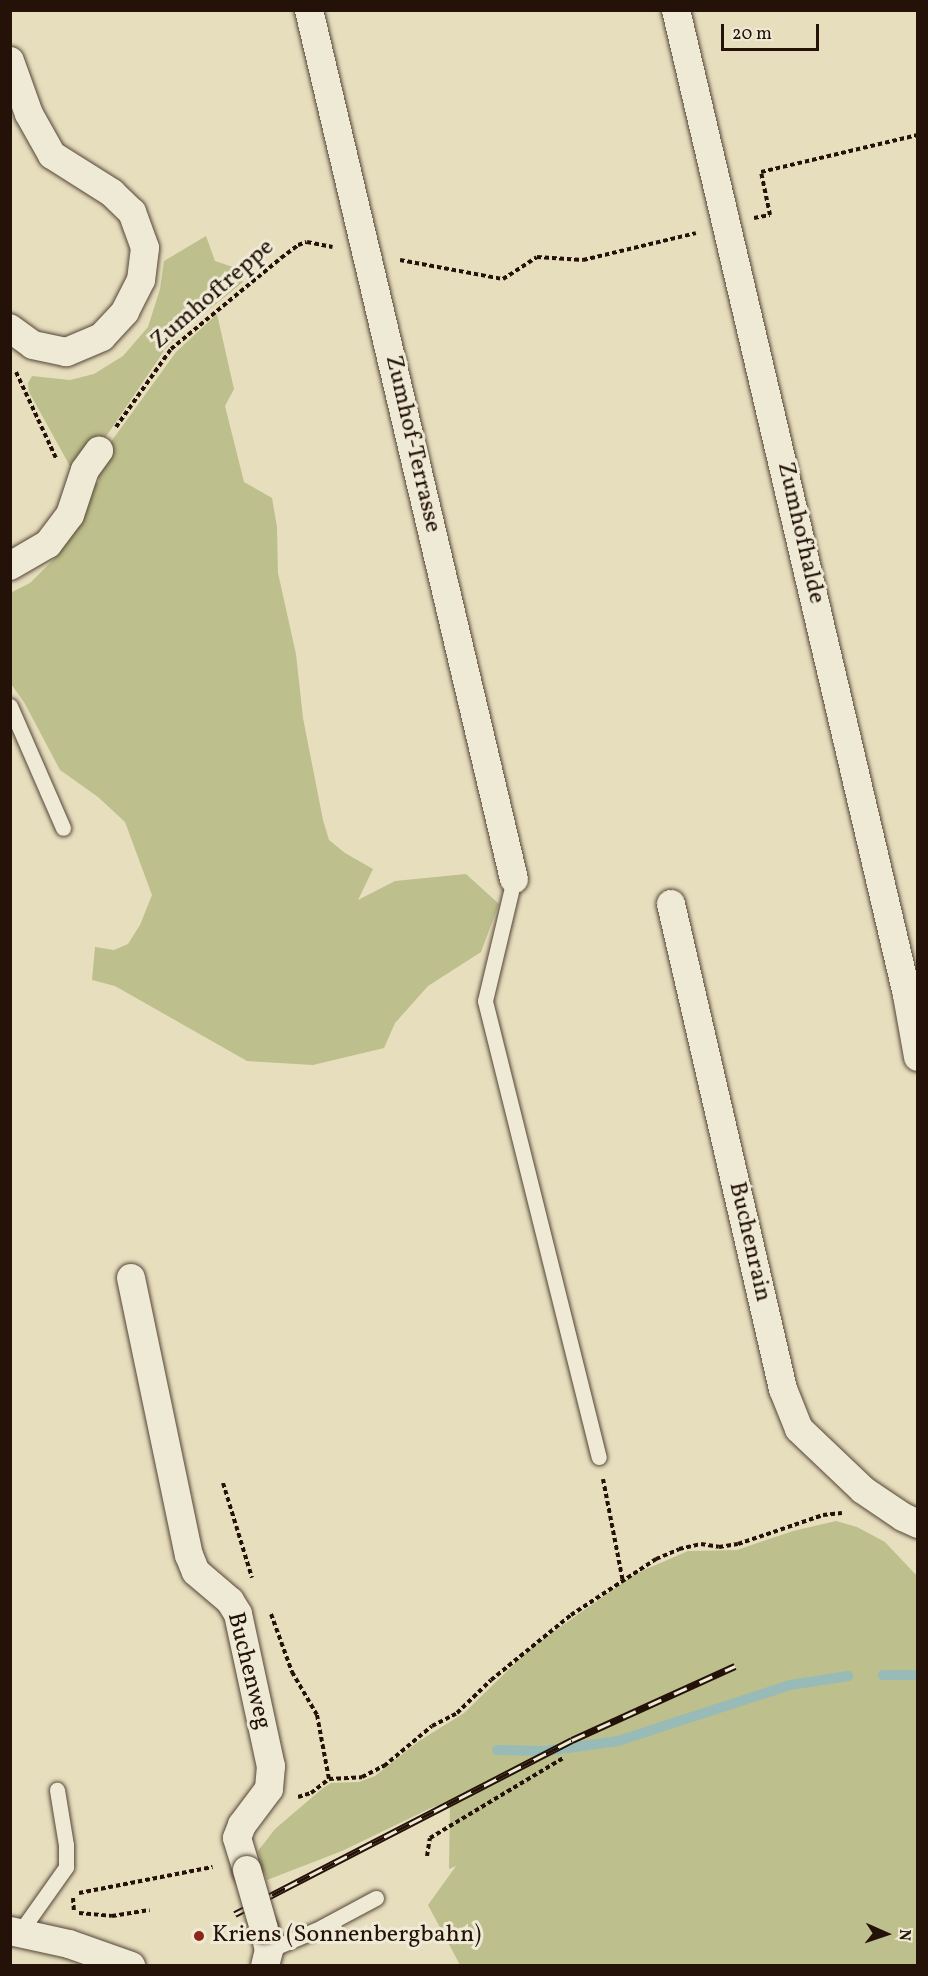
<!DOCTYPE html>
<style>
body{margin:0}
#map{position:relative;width:928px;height:1976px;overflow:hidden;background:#e7debe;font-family:Vollkorn,serif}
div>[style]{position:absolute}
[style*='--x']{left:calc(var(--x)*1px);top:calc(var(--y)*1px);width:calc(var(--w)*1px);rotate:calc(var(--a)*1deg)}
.green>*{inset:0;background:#bdbf8c}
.stream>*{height:10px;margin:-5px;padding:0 5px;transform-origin:5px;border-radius:5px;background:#98bbb7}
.path>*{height:4px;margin-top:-2px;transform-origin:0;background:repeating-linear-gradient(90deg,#241209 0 4.5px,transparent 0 7.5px)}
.roads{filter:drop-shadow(0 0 2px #554536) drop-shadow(0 0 2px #554536)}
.service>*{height:15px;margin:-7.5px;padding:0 7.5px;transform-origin:7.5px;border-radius:7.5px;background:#efead5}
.minor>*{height:28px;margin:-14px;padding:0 14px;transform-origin:14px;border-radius:14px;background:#efead5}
.rail>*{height:7px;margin-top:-3.5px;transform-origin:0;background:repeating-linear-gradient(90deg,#efead5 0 14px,#241209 0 28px);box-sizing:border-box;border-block:2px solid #241209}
.bridges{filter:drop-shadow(0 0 2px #554536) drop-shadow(0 0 2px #554536)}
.minor-bridge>*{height:28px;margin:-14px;padding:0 14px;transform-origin:14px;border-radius:14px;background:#efead5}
.dots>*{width:16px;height:16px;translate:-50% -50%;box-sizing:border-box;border:3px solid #efead5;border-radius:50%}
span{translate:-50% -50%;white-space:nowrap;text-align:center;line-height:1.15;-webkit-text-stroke:6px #efead5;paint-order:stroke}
.street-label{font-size:24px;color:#241209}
.poi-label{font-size:24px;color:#241209}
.left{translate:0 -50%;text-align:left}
.frame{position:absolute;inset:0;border:12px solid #241209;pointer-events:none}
.north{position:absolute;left:856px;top:1904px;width:60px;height:60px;-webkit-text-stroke:4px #efead5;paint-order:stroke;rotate:93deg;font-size:16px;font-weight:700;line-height:24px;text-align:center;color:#241209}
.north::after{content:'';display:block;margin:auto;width:21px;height:27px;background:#241209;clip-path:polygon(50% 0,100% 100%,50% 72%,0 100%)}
.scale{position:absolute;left:721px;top:24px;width:98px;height:27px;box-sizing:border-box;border:3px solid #241209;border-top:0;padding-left:8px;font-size:18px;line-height:21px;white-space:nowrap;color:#241209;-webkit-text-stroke:4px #efead5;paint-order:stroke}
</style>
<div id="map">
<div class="green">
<div style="clip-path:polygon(206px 236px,215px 261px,236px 268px,243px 282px,183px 331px,166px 348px,84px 469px,71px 468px,29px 392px,28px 383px,32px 376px,70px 380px,94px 374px,123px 356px,148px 327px,160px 289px,164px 261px)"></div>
<div style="clip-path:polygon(217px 314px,234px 389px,225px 406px,244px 482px,272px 498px,277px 527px,278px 573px,296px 654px,303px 718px,323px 820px,329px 840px,345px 853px,373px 869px,358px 900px,395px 881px,466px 874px,499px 904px,481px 952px,428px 986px,395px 1023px,384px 1048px,313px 1065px,247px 1061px,115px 986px,92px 980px,95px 947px,114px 950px,128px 944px,140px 925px,152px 895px,125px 822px,98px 797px,60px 770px,24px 702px,11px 684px,10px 593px,30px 583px,54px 559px,89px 486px,99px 482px,97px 464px,113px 439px,176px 352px)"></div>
<div style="clip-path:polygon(836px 1521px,857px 1527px,885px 1542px,917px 1576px,917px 1965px,460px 1965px,428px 1905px,456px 1866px,449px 1869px,450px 1802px,431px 1808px,342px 1851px,267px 1880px,258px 1851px,275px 1829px,323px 1788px,331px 1783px,359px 1782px,375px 1776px,419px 1741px,464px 1713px,532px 1647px,635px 1574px,688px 1551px,737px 1550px,793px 1531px)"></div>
</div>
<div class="stream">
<div style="--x:883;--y:1675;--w:35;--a:0"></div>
<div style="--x:497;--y:1750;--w:49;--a:1.2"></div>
<div style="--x:546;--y:1751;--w:73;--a:-7.9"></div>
<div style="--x:618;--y:1741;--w:181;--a:-18"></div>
<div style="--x:790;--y:1685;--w:59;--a:-8.8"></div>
</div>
<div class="path">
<div style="--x:754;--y:218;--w:16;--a:-11"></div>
<div style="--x:770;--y:215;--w:44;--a:-101.8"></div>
<div style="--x:761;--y:172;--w:161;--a:-13.3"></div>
<div style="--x:400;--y:260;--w:105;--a:10.5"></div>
<div style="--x:503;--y:279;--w:40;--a:-32.9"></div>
<div style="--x:537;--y:257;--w:46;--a:3.7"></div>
<div style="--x:583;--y:260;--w:116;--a:-13.4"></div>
<div style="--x:16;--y:372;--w:95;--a:65.1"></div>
<div style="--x:116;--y:427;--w:95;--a:-54.8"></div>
<div style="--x:171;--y:349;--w:143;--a:-39.6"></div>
<div style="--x:281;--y:258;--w:21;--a:-37"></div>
<div style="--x:298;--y:245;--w:9;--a:-18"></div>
<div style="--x:307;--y:242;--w:26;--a:11"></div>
<div style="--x:603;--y:1479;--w:105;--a:79"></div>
<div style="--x:223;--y:1483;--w:99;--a:73"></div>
<div style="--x:271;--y:1614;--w:62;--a:70.1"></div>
<div style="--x:292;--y:1672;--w:50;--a:59.8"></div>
<div style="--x:317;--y:1715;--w:65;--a:79.4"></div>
<div style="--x:298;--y:1797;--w:14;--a:-17"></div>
<div style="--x:311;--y:1793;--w:23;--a:-38"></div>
<div style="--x:329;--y:1779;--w:33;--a:-3"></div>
<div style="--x:362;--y:1777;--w:25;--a:-27"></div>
<div style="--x:384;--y:1766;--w:62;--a:-39.8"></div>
<div style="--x:432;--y:1726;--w:28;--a:-27"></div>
<div style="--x:457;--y:1713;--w:47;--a:-44.1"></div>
<div style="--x:491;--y:1680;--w:103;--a:-39.1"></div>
<div style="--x:571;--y:1615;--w:102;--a:-33.4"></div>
<div style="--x:656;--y:1559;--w:25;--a:-23"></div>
<div style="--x:679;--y:1549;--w:23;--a:-13"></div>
<div style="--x:701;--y:1544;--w:18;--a:9"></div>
<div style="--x:719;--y:1547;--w:19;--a:-9"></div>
<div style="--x:738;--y:1544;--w:90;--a:-18.8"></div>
<div style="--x:823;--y:1515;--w:19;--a:-6"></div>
<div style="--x:427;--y:1856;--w:18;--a:-81"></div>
<div style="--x:430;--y:1838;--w:155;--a:-31"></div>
<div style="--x:79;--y:1893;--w:136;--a:-11"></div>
<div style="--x:73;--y:1898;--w:14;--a:86"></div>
<div style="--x:79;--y:1913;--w:33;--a:5"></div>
<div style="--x:112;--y:1916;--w:38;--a:-9"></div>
</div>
<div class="roads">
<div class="service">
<div style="--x:10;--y:706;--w:133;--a:66.5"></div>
<div style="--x:514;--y:879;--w:125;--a:103.4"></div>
<div style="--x:485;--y:1001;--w:470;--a:76"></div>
<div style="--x:20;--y:1932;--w:80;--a:-54.7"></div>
<div style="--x:66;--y:1867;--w:22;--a:-90"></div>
<div style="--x:66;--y:1845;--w:56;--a:-99.3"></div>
<div style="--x:269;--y:1950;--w:51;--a:-23.1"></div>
<div style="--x:316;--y:1930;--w:68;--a:-28.1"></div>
</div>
<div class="minor">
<div style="--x:309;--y:10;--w:893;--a:76.73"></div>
<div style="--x:676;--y:10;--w:1012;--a:76.8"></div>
<div style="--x:907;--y:995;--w:63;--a:79.9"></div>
<div style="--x:10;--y:61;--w:56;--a:70.3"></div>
<div style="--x:29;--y:114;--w:47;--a:60.7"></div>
<div style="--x:52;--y:155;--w:71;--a:32.3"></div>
<div style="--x:112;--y:193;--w:28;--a:44"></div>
<div style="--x:132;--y:212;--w:38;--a:70"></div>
<div style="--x:145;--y:248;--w:32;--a:97"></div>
<div style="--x:141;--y:280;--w:36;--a:117"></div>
<div style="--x:125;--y:312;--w:34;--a:133"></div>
<div style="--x:102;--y:337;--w:39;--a:157"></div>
<div style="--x:66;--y:352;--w:34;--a:-168"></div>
<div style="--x:33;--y:345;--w:29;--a:-144"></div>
<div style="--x:10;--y:566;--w:44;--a:-30.1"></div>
<div style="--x:48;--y:544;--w:36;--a:-53"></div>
<div style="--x:70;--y:515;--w:47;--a:-71.6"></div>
<div style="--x:85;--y:470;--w:24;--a:-54"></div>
<div style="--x:671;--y:904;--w:498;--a:77"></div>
<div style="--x:783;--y:1389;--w:43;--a:68.2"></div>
<div style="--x:799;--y:1429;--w:88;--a:43.6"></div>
<div style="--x:863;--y:1490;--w:48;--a:34"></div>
<div style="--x:903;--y:1517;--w:17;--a:25"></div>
<div style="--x:131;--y:1278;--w:283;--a:78.2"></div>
<div style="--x:189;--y:1555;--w:18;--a:68"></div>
<div style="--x:196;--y:1572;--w:45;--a:40.5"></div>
<div style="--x:230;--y:1601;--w:15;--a:58"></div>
<div style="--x:238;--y:1614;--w:156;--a:77.8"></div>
<div style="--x:271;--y:1766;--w:23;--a:95"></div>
<div style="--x:269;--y:1789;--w:45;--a:126.9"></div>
<div style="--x:242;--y:1825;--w:14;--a:111"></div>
<div style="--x:237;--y:1838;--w:34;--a:73"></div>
<div style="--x:264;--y:1929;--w:22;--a:77"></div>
<div style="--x:269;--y:1950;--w:16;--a:104"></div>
<div style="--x:10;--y:1931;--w:60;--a:12.4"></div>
<div style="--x:69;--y:1944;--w:66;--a:19.5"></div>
</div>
</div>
<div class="rail">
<div style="--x:235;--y:1914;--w:379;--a:-27.3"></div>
<div style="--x:572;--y:1740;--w:179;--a:-24.4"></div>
</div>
<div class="bridges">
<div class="minor-bridge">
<div style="--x:247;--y:1870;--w:61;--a:73.9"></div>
</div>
</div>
<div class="dots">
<div style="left:199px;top:1936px;background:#8f2418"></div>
</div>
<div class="street-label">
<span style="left:213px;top:295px;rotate:-41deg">Zumhoftreppe</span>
<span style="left:412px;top:444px;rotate:77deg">Zumhof-Terrasse</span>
<span style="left:800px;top:533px;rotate:77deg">Zumhofhalde</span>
<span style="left:749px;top:1242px;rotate:77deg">Buchenrain</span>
<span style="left:248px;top:1671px;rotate:76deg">Buchenweg</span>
</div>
<div class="poi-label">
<span class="left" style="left:212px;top:1936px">Kriens (Sonnenbergbahn)</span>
</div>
<div class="frame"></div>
<div class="north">N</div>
<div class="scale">20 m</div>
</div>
